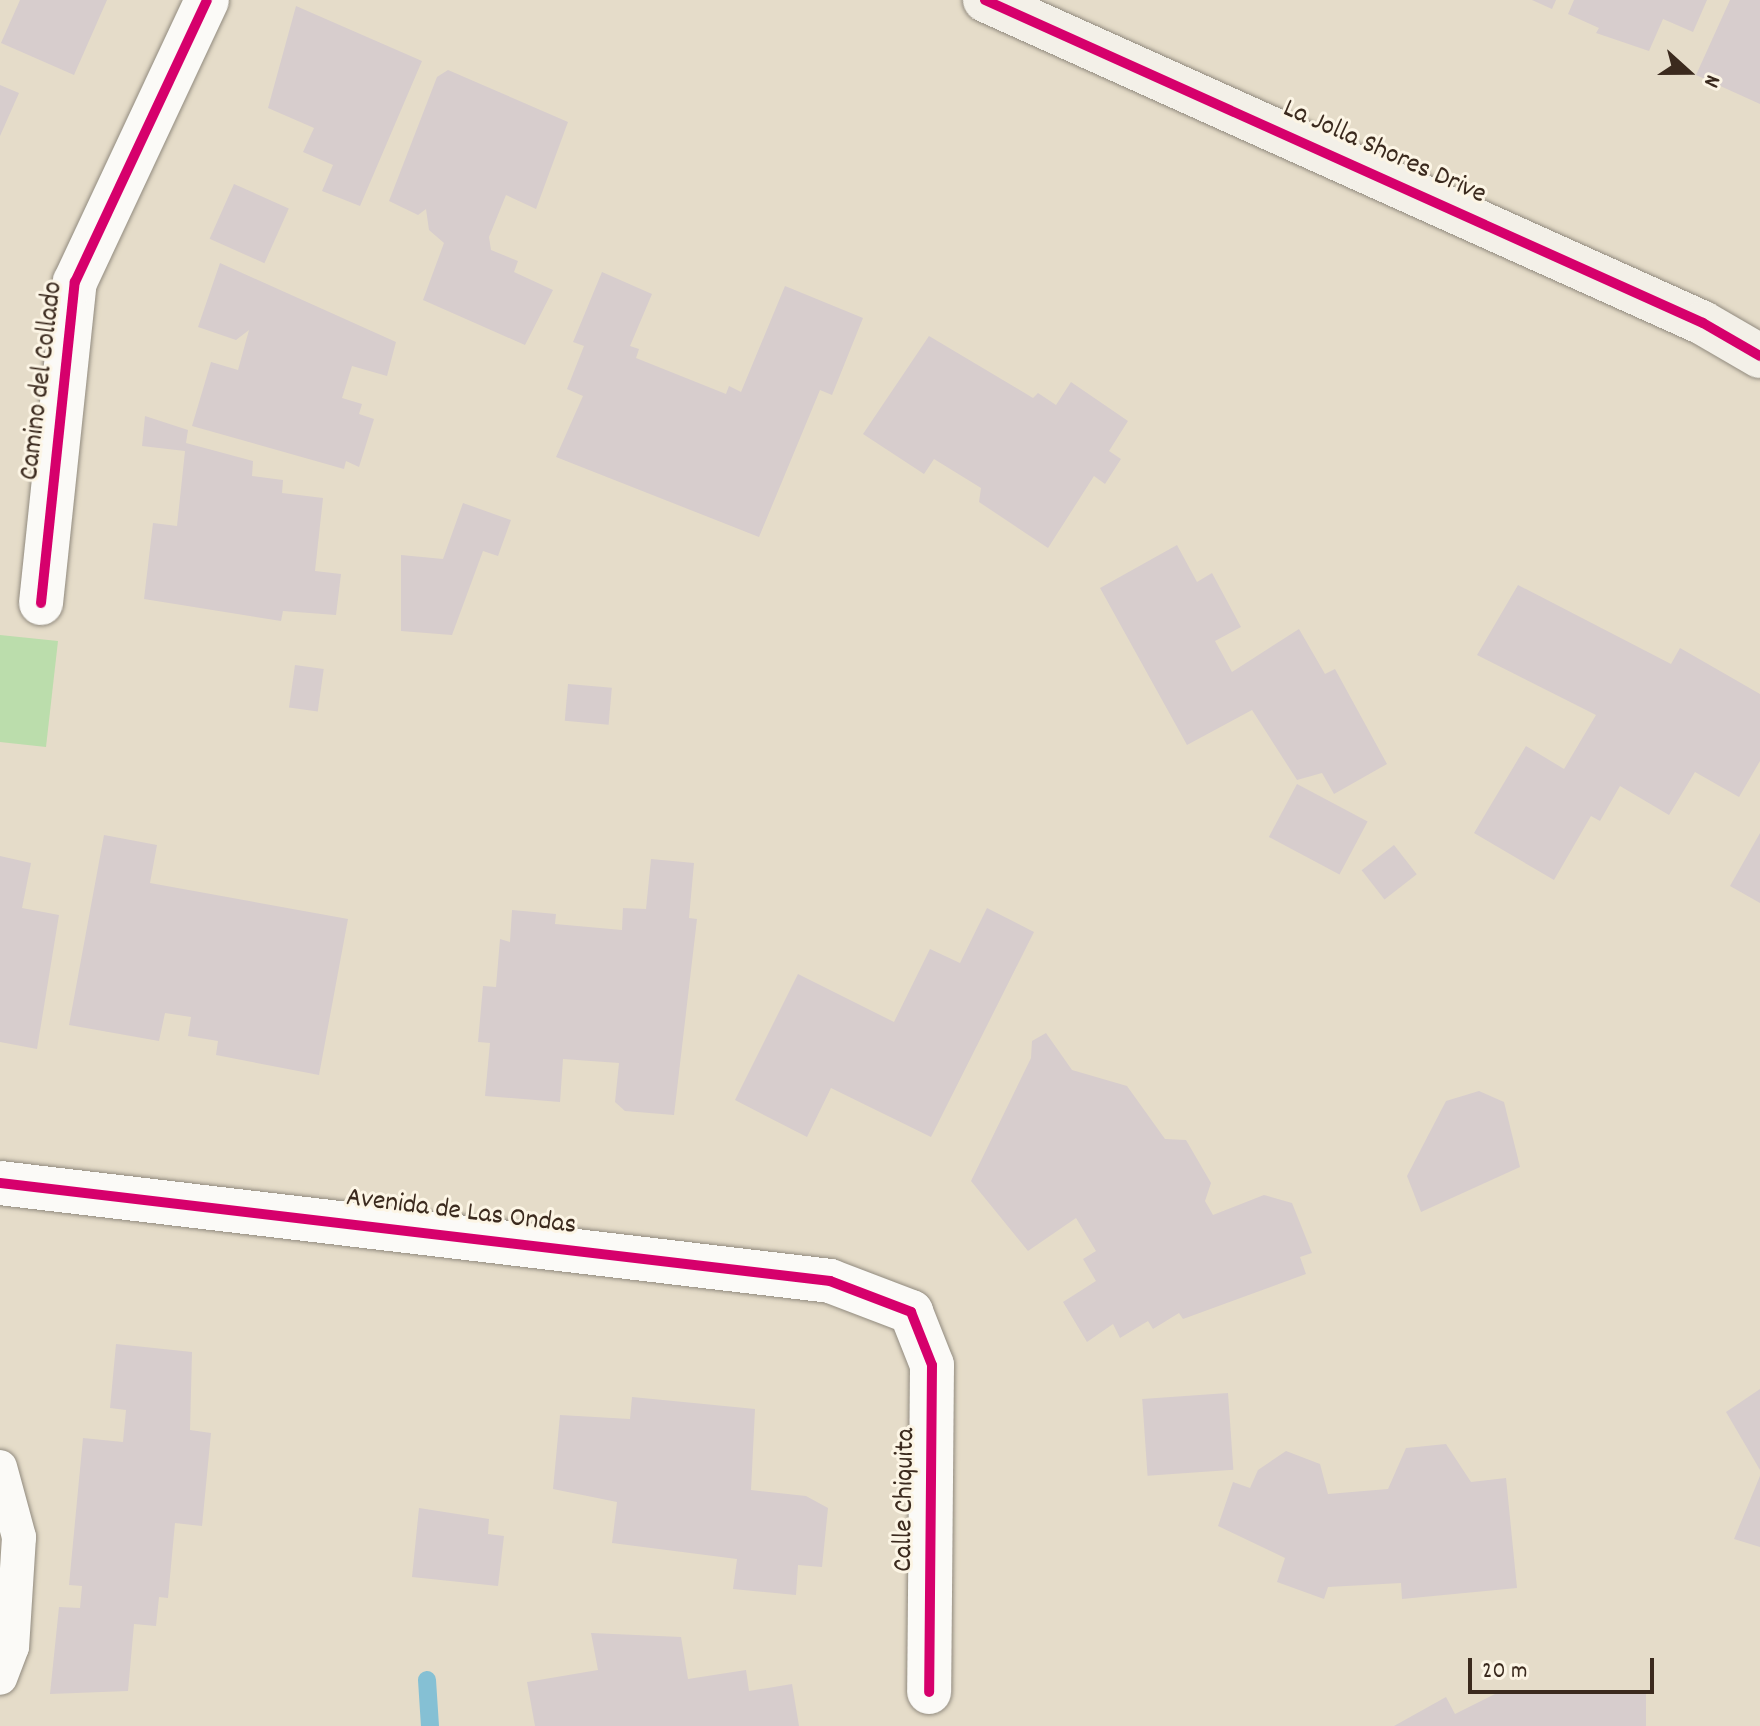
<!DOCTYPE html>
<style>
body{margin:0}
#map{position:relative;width:1760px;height:1726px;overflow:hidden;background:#e5dcc9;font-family:Dekko,sans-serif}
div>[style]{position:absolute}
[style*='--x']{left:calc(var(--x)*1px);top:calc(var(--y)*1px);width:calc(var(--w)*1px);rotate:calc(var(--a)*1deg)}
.green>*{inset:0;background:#bbddac}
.stream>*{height:18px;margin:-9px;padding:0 9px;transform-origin:9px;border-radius:9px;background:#85c0d4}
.building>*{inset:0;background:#d7cdcd;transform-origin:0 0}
.roads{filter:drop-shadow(0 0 2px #918a7e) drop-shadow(0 0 2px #918a7e)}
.service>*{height:34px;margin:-17px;padding:0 17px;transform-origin:17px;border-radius:17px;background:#fbfaf7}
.minor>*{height:44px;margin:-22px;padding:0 22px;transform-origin:22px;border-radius:22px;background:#fbfaf7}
.secondary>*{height:44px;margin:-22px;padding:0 22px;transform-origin:22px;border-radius:22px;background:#f3f0e8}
.cycleway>*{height:10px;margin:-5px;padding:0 5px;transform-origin:5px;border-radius:5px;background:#d6006c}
span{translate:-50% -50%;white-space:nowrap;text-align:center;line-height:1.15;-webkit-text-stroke:6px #fcf5e5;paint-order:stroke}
.street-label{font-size:28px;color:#3b2a1e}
.north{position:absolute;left:1648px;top:32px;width:80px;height:80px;-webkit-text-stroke:6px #fcf5e5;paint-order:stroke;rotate:111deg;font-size:22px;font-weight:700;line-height:32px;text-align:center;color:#3b2a1e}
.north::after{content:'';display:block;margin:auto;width:28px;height:36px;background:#3b2a1e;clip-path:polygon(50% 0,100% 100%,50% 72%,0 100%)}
.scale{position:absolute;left:1468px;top:1658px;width:186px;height:36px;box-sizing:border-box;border:4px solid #3b2a1e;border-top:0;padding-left:10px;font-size:24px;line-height:28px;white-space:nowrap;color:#3b2a1e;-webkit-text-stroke:6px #fcf5e5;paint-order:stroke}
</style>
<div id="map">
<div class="green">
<div style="clip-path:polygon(0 635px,58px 641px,46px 747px,0 742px)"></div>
</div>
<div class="stream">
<div style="--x:427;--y:1680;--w:46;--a:86.3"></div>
</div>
<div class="building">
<div style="clip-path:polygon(20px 0,107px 0,74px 75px,1px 43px)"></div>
<div style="clip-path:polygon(1532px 0,1556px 0,1552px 9px)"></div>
<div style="clip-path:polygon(1574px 0,1707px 0,1693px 32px,1663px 19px,1649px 51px,1596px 33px,1599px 28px,1568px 14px)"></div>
<div style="clip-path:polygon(1730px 0,1760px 0,1760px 104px,1696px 75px)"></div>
<div style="clip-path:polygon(296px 6px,422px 61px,360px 206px,322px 191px,333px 165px,303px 152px,314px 128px,268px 108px)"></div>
<div style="clip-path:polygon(448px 70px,568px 122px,536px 209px,506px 195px,489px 237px,491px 250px,518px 261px,514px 272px,553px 290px,525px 345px,423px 300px,444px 243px,429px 230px,426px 209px,418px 215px,389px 201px,437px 77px)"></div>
<div style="clip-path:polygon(0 85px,19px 93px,0 136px)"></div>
<div style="left:234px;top:184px;width:60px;height:60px;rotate:24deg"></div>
<div style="clip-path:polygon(220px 263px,396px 342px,387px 376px,352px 366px,342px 398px,362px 404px,359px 414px,374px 419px,359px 467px,346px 461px,344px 469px,192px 426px,211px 362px,238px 370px,249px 330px,236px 340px,198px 327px)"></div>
<div style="clip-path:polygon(602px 272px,652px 294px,630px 346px,639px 349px,636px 358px,726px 394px,729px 386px,741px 392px,785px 286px,863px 318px,832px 395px,820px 390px,759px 537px,556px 457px,583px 396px,567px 389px,584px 346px,573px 342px)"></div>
<div style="clip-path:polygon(929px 336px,1033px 398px,1038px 393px,1056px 405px,1071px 382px,1128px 421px,1109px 451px,1121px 459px,1105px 484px,1094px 476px,1048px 548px,979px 502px,981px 488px,934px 459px,924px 474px,863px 434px)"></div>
<div style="clip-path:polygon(145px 416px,188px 430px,186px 443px,253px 461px,252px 476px,283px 480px,282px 493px,323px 498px,315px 571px,341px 574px,336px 615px,283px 611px,281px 621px,144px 599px,153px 523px,177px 526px,185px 451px,142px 446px)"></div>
<div style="clip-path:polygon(463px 503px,511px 520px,498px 556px,483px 551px,452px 635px,401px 631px,401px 555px,443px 559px)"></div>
<div style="clip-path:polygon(1177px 545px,1197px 582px,1212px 573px,1241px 627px,1215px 641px,1232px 672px,1299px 629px,1325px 674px,1335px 669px,1387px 764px,1334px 794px,1322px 773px,1297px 780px,1252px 710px,1187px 745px,1100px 588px)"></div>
<div style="clip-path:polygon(1518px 585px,1671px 664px,1680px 648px,1760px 694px,1760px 761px,1739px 797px,1695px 772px,1669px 815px,1620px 786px,1600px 821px,1591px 816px,1554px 880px,1474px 833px,1526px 746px,1564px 769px,1596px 715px,1477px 655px)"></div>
<div style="left:295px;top:665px;width:29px;height:43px;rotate:8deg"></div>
<div style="left:568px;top:684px;width:44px;height:37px;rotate:5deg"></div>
<div style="left:1297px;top:784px;width:80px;height:60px;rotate:28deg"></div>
<div style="clip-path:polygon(1760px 833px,1760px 903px,1730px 886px)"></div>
<div style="clip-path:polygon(104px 835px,157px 845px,150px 883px,348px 919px,319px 1075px,216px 1055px,218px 1041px,188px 1036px,191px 1017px,165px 1013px,159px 1041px,69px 1025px)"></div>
<div style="left:1394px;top:845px;width:37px;height:41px;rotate:52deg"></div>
<div style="clip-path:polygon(0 856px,31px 863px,22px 908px,59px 915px,37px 1049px,0 1042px)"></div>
<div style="clip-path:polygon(651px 859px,694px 863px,689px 918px,697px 919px,674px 1115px,625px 1111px,615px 1102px,619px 1063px,563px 1059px,560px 1102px,485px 1096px,490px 1043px,478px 1042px,483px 986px,496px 987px,500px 939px,510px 942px,512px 910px,556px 914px,555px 924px,622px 930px,623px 908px,646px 909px)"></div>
<div style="clip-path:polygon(987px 908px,1034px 932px,931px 1137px,831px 1088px,807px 1137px,735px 1100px,798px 974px,894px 1022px,930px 949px,960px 963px)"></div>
<div style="clip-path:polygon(1046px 1033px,1072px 1070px,1127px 1086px,1165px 1139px,1186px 1140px,1211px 1183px,1205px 1201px,1213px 1215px,1264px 1195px,1292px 1203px,1312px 1253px,1300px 1257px,1306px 1274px,1183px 1319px,1179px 1313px,1153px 1329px,1148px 1321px,1120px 1338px,1113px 1324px,1087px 1342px,1063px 1302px,1096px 1281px,1083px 1259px,1096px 1251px,1076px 1218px,1028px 1251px,971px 1181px,1031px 1058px,1032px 1041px)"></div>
<div style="clip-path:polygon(1479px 1091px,1504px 1102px,1520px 1167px,1421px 1212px,1407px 1176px,1446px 1101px)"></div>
<div style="clip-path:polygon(116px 1344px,192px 1352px,190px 1430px,211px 1433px,202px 1526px,175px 1523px,168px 1598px,159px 1597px,156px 1626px,134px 1624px,128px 1691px,50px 1694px,59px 1607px,80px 1608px,82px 1586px,69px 1585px,83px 1438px,123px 1442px,126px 1410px,110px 1408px)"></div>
<div style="clip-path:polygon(1760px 1389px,1760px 1470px,1726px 1412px)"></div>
<div style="left:1228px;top:1393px;width:77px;height:86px;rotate:86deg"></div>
<div style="clip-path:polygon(632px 1397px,755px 1409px,751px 1490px,806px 1496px,828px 1508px,822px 1567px,798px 1565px,796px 1595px,733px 1589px,737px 1559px,612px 1543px,617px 1502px,553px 1489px,560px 1415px,630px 1419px)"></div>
<div style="clip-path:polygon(1446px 1444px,1471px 1482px,1506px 1478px,1517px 1588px,1402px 1599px,1401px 1583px,1328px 1587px,1324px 1599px,1277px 1582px,1285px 1558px,1218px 1526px,1233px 1482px,1250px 1488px,1258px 1470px,1286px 1451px,1320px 1464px,1328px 1494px,1388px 1489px,1406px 1448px)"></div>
<div style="clip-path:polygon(1760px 1476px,1760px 1547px,1734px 1539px)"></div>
<div style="clip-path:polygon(419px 1508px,489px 1519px,488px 1534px,504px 1536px,498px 1586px,412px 1577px)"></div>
<div style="clip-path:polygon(591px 1633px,681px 1637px,688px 1679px,746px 1670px,749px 1691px,792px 1684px,799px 1726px,535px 1726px,527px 1682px,598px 1670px)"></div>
<div style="clip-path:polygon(1503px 1690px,1646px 1690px,1646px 1726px,1394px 1726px,1446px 1697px,1455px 1714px)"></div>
</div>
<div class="roads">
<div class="service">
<div style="--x:0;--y:1467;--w:73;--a:74.8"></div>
<div style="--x:19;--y:1537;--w:110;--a:93.6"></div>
<div style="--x:12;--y:1647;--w:33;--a:111"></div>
</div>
<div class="minor">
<div style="--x:41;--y:603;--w:323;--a:-84"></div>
<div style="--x:75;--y:282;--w:311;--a:-64.9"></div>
<div style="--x:0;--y:1183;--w:836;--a:6.73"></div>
<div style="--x:830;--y:1281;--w:87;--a:20.9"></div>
<div style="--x:911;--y:1312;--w:57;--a:68.4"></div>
<div style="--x:932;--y:1365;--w:327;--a:90.5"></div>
</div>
<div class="secondary">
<div style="--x:985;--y:0;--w:787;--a:24.22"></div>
<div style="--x:1703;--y:323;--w:66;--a:30.1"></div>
</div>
</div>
<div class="cycleway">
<div style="--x:985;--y:0;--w:787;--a:24.22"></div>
<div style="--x:1703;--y:323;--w:66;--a:30.1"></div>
<div style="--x:41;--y:603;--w:323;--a:-84"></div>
<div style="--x:75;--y:282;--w:311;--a:-64.9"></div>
<div style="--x:0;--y:1183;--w:836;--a:6.73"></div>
<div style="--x:830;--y:1281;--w:87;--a:20.9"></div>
<div style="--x:911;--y:1312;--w:57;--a:68.4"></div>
<div style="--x:932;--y:1365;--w:327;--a:90.5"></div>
</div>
<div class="street-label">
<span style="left:1384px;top:153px;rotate:24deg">La Jolla Shores Drive</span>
<span style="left:43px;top:381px;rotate:-83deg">Camino del Collado</span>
<span style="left:461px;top:1213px;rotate:7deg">Avenida de Las Ondas</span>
<span style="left:906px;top:1500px;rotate:-89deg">Calle Chiquita</span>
</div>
<div class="north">N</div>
<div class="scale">20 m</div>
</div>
